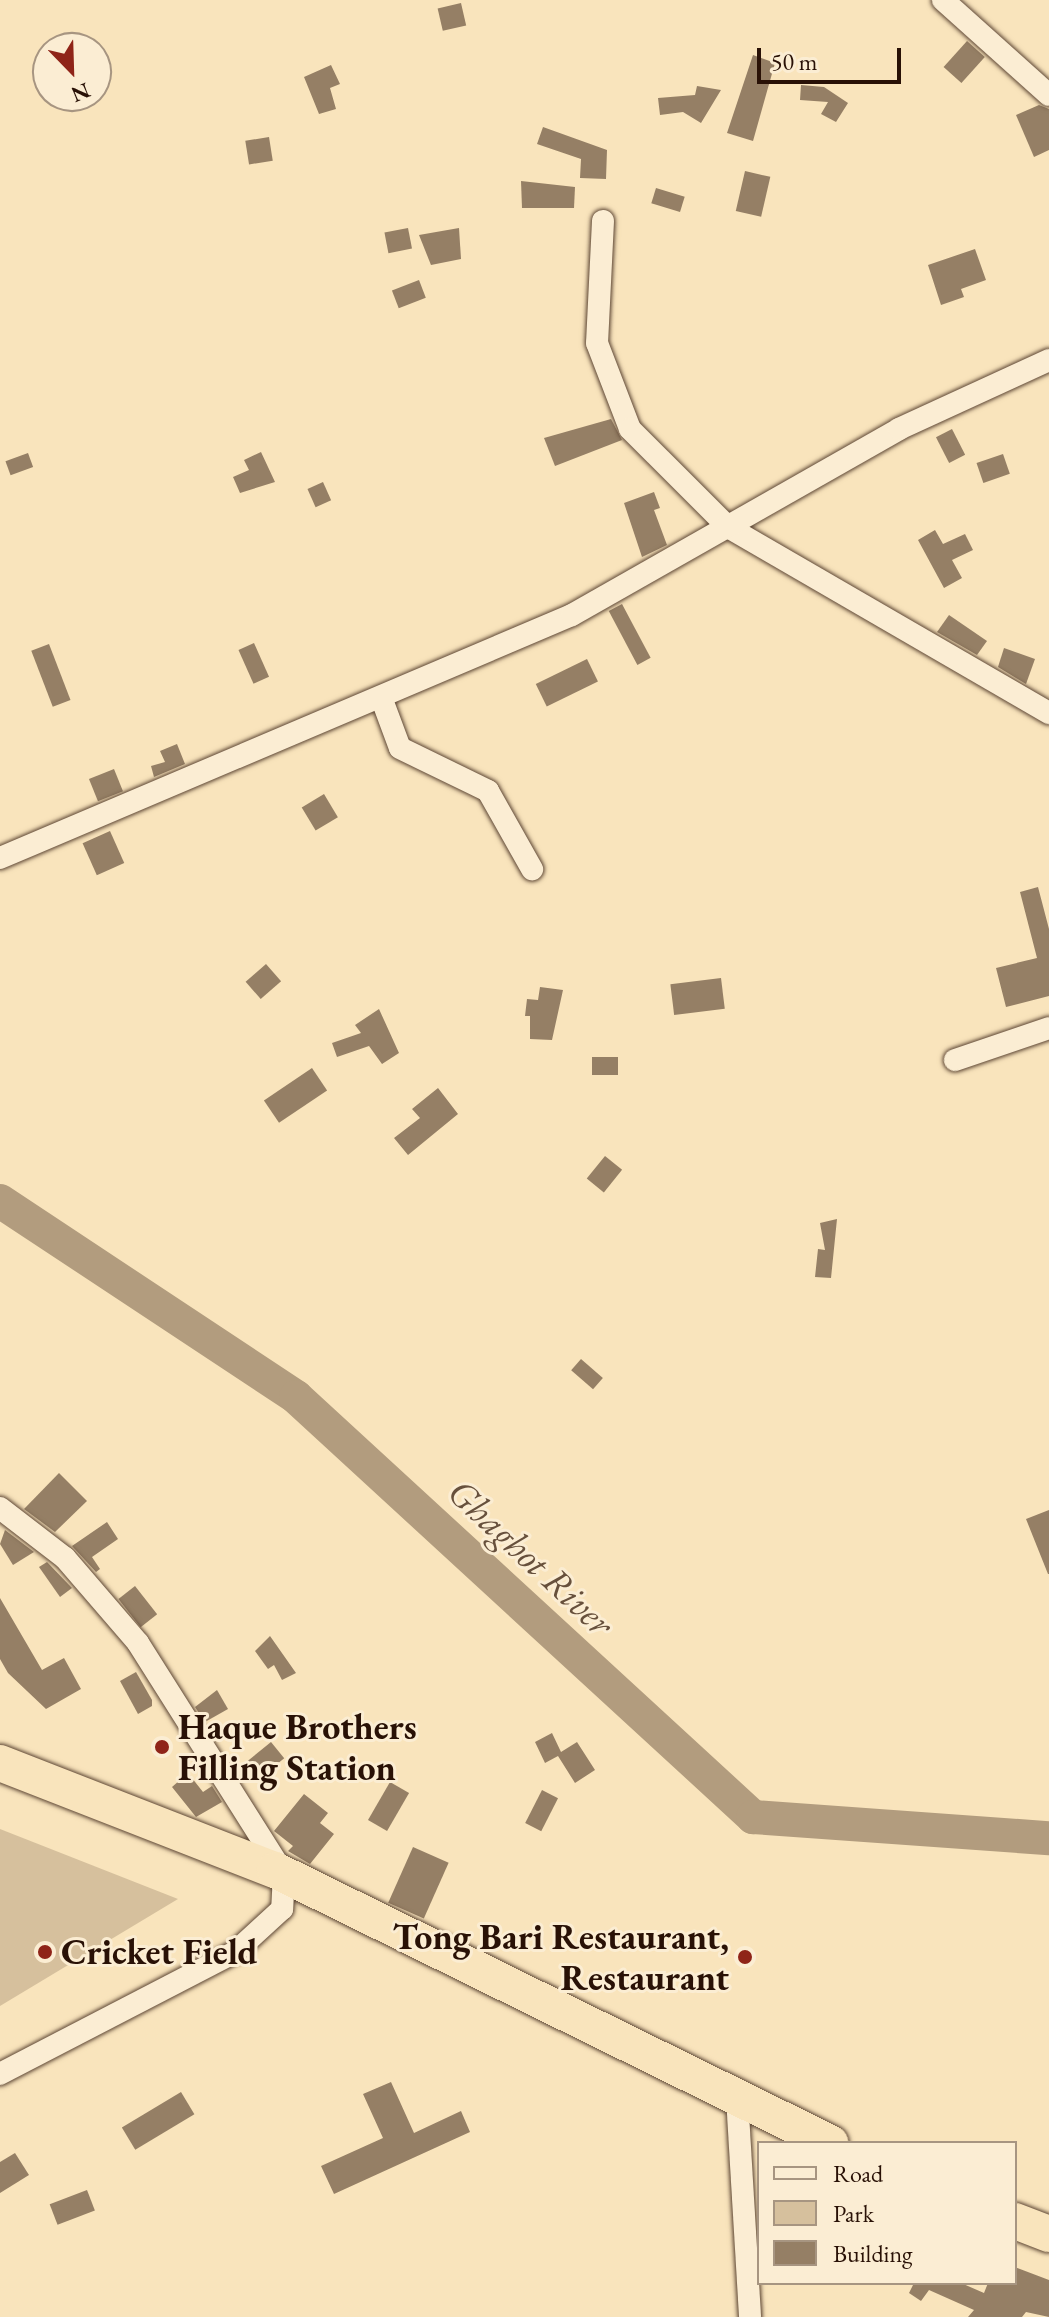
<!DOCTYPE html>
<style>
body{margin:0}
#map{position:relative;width:1049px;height:2317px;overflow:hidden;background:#f9e4bc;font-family:"EB Garamond",serif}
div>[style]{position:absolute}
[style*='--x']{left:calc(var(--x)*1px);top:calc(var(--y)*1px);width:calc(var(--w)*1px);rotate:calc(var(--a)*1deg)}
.green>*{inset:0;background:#d6c09d}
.river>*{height:34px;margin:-17px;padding:0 17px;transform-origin:17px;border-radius:17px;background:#b29c7e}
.building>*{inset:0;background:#957f65;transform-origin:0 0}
.roads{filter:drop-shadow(0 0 2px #5d4634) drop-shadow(0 0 2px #5d4634)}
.minor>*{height:22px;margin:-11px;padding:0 11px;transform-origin:11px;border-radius:11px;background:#fbedd3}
.trunk>*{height:36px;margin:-18px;padding:0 18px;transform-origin:18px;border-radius:18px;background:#f9e4bc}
.dots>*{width:22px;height:22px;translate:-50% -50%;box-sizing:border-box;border:4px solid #fbedd3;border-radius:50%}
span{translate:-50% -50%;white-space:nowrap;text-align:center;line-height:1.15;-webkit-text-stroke:6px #fbedd3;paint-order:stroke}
.poi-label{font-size:36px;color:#291106;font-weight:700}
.left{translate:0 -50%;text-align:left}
.right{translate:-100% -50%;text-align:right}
.water-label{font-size:38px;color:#67503c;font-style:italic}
.legend{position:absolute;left:757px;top:2141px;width:260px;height:144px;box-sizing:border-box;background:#fbedd3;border:2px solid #a79581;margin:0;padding:10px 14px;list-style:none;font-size:24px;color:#291106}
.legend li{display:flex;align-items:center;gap:16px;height:40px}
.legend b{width:40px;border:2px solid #a79581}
.north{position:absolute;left:32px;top:32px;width:80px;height:80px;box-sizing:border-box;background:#fbedd3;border:2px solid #a79581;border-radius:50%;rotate:157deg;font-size:22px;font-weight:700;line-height:32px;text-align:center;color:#291106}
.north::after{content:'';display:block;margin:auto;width:28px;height:36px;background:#8f2418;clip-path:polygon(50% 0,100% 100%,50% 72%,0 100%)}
.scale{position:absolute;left:757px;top:48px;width:144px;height:36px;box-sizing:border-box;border:4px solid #291106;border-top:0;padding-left:10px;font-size:24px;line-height:28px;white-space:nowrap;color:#291106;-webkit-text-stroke:6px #fbedd3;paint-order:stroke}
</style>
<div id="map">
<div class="green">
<div style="clip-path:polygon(0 1829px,178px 1899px,0 2006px)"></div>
</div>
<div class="river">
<div style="--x:0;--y:1201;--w:355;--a:33.5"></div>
<div style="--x:296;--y:1397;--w:621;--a:42.58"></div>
<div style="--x:753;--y:1817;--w:297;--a:4.1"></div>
</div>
<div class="building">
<div style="left:461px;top:3px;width:23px;height:24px;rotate:77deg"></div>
<div style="left:967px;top:41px;width:24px;height:35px;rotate:42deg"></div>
<div style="clip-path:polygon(753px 55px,775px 63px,753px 141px,727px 133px)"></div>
<div style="clip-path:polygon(331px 65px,340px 84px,330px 88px,336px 109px,319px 114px,304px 77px)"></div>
<div style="clip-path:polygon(801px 85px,824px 87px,848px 103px,836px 122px,821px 114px,828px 102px,800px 100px)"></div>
<div style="clip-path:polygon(697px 86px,721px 90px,701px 123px,683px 112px,660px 115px,658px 98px,695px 95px)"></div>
<div style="clip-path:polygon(1039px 105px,1049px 109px,1049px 150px,1034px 157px,1016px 115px)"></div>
<div style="clip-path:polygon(543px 127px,607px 150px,606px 179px,580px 178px,581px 159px,537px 144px)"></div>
<div style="left:269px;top:137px;width:24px;height:24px;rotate:81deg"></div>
<div style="left:745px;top:171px;width:26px;height:41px;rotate:13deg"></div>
<div style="clip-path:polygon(521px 181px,575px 187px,574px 208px,522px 208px)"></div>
<div style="left:656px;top:188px;width:30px;height:16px;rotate:17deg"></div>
<div style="left:408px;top:228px;width:21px;height:24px;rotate:79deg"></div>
<div style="clip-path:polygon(459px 228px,461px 259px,431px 265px,419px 235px)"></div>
<div style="clip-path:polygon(975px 249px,986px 280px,961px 289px,964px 297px,941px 305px,928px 265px)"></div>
<div style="left:419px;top:280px;width:19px;height:29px;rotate:69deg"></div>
<div style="clip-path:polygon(611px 419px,622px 440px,555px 466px,544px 438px)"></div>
<div style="left:952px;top:429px;width:29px;height:18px;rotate:63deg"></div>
<div style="clip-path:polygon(261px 452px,275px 482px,240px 493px,233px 477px,249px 470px,244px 460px)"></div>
<div style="left:28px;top:453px;width:15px;height:24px;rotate:70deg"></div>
<div style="left:1003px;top:454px;width:21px;height:28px;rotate:71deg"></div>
<div style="left:323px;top:482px;width:20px;height:17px;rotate:66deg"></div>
<div style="clip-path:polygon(654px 492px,660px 508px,654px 510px,667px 545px,642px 557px,624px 503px)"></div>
<div style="clip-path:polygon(935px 530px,943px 544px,965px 534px,973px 550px,952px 560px,962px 578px,944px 588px,918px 540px)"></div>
<div style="left:622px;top:604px;width:61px;height:15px;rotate:62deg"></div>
<div style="clip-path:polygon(949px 615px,987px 641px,977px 655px,937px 632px)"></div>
<div style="left:254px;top:643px;width:37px;height:17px;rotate:66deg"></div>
<div style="left:49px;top:644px;width:60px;height:19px;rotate:69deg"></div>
<div style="clip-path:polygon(1004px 648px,1035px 659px,1026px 684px,998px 667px)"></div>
<div style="left:587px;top:659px;width:25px;height:57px;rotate:64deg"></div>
<div style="clip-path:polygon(177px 744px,185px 764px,154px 777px,151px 766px,165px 762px,160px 751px)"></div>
<div style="left:114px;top:769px;width:24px;height:27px;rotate:68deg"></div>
<div style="left:324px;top:794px;width:27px;height:26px;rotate:59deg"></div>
<div style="left:110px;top:831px;width:35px;height:30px;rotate:66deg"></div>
<div style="clip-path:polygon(1038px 887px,1049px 929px,1049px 996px,1006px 1007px,996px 968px,1037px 958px,1020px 892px)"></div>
<div style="left:266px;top:964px;width:23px;height:27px;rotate:49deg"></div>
<div style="left:721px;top:978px;width:31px;height:51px;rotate:83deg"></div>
<div style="clip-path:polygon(540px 987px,563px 990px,552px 1040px,530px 1039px,530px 1016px,525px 1016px,527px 999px,538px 1000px)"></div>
<div style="clip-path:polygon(379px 1009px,399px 1053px,382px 1064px,369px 1046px,337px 1057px,332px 1043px,361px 1033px,355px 1025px)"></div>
<div style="left:592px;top:1057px;width:26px;height:18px"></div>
<div style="left:312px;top:1068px;width:27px;height:58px;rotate:56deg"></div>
<div style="clip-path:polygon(438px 1088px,458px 1114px,408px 1155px,394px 1138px,420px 1118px,412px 1109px)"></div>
<div style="left:605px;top:1156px;width:22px;height:29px;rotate:39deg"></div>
<div style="clip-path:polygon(837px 1219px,831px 1278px,815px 1277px,818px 1249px,825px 1250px,820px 1223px)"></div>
<div style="left:581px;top:1359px;width:29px;height:15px;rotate:41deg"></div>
<div style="clip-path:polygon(59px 1473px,87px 1501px,55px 1532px,24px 1509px)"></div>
<div style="clip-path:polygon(1049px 1510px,1049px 1574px,1048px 1574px,1026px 1519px)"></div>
<div style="clip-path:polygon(107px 1522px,118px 1539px,92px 1557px,100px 1569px,96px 1572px,72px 1546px)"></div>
<div style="clip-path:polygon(5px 1530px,34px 1552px,13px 1565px,0 1544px)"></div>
<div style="clip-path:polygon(47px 1562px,72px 1588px,60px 1597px,39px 1567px)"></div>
<div style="left:135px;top:1586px;width:36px;height:21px;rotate:52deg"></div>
<div style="clip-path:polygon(0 1598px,42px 1670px,64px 1658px,81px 1689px,46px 1709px,8px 1673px,0 1659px)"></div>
<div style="clip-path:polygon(270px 1636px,296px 1673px,282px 1680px,274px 1665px,268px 1669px,255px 1651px)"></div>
<div style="clip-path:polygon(136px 1672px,152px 1700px,152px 1706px,138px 1714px,120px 1681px)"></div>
<div style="clip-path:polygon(217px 1690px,228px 1709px,205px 1722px,195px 1707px)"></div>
<div style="clip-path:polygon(552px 1733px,561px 1752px,577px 1742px,595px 1770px,575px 1783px,558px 1756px,545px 1763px,535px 1742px)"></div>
<div style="left:271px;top:1742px;width:21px;height:36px;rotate:51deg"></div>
<div style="clip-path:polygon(188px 1773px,203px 1792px,212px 1786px,222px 1802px,196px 1817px,172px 1787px)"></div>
<div style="left:390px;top:1782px;width:22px;height:44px;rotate:30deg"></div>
<div style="left:542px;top:1790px;width:18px;height:37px;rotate:27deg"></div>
<div style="clip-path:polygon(304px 1794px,328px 1813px,320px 1823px,334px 1834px,310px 1864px,288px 1851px,293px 1846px,274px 1831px)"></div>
<div style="left:413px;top:1847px;width:39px;height:61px;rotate:24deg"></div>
<div style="clip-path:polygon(391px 2082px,414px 2133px,461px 2111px,470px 2132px,334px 2194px,321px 2166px,383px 2138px,363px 2094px)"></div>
<div style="left:181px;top:2092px;width:26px;height:69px;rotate:59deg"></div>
<div style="clip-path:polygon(15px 2153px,29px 2175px,0 2193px,0 2162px)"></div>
<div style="left:87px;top:2190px;width:22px;height:40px;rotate:69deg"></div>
<div style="clip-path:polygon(1015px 2267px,1049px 2280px,1049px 2317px,1026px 2312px,1022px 2317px,968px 2317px,974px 2310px,929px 2290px,921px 2301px,909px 2293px,914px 2283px,961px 2283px,984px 2293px,988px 2283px,1015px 2283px)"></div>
</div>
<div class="roads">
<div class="minor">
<div style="--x:943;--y:0;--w:142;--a:41.9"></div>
<div style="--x:603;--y:221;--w:122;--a:92.8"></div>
<div style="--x:597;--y:343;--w:92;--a:69"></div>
<div style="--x:630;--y:429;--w:139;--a:45"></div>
<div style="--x:728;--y:527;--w:371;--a:30.1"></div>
<div style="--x:381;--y:697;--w:54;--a:69.6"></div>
<div style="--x:400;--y:748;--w:98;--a:26"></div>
<div style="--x:488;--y:791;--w:90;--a:60.6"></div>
<div style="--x:0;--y:858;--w:621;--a:-23.02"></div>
<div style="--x:572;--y:615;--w:376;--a:-29.6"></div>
<div style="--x:899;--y:429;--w:165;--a:-24.7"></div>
<div style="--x:955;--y:1060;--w:99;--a:-18.8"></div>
<div style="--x:0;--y:1508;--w:82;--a:37.6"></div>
<div style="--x:65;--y:1558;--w:112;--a:49.3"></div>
<div style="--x:138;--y:1643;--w:273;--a:57.7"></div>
<div style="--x:284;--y:1874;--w:35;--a:93"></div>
<div style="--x:282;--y:1909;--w:64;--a:137.5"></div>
<div style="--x:235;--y:1952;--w:265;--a:152.6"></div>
<div style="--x:737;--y:2097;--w:220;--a:86.6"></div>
</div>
<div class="trunk">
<div style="--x:0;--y:1763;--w:295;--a:21.3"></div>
<div style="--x:275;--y:1870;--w:619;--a:26.19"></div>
<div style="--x:1015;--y:2221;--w:36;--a:21"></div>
</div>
</div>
<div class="dots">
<div style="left:162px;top:1747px;background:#8f2418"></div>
<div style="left:45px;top:1952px;background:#8f2418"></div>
<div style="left:745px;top:1957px;background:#8f2418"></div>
</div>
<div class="poi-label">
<span class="left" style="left:178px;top:1747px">Haque Brothers<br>Filling Station</span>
<span class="right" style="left:729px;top:1957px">Tong Bari Restaurant,<br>Restaurant</span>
<span class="left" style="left:61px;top:1952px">Cricket Field</span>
</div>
<div class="water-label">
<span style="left:531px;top:1557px;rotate:43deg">Ghaghot River</span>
</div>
<ul class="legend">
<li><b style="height:10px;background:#fbedd3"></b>Road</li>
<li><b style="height:22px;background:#d6c09d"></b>Park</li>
<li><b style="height:22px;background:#957f65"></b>Building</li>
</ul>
<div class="north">N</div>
<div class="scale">50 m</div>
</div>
